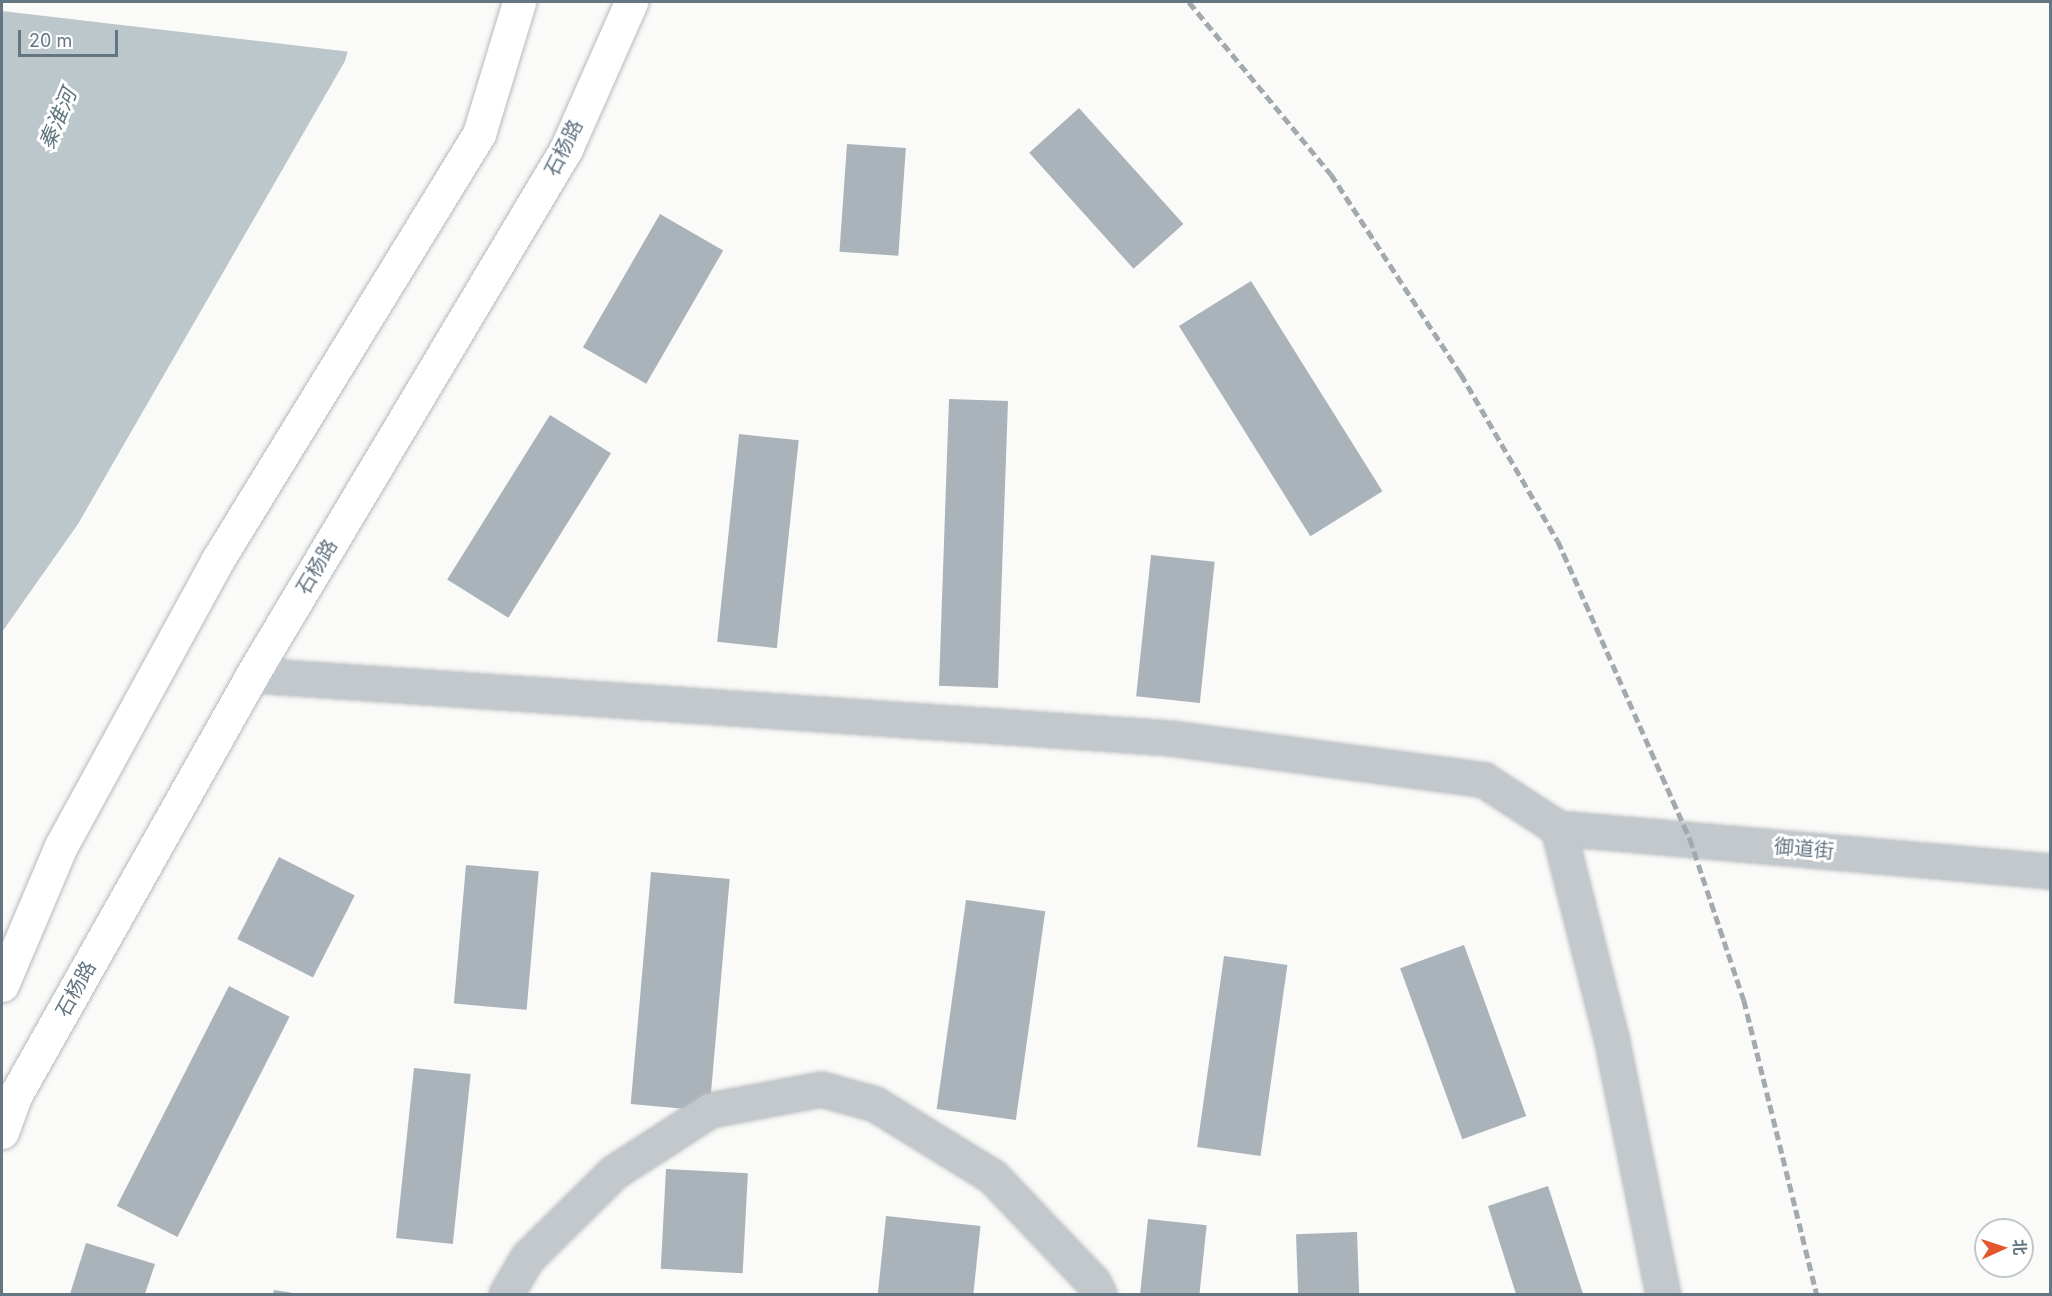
<!DOCTYPE html>
<meta charset="utf-8">
<style>
body{margin:0}
#map{position:relative;width:2052px;height:1296px;overflow:hidden;background:#fafaf8;font-family:Inter,"Noto Sans SC",sans-serif}
div>[style]{position:absolute}
[style*='--x']{left:calc(var(--x)*1px);top:calc(var(--y)*1px);width:calc(var(--w)*1px);rotate:calc(var(--a)*1deg)}
.water>*{inset:0;background:#bbc7cb}
.pier>*{inset:0;background:#fafaf8}
.building>*{inset:0;background:#aab3b9;transform-origin:0 0}
.roads{filter:drop-shadow(0 0 2px #b5babe) drop-shadow(0 0 2px #b5babe)}
.minor>*{height:33px;margin:-16.5px;padding:0 16.5px;transform-origin:16.5px;border-radius:16.5px;background:#c3c8cc}
.major>*{height:33px;margin:-16.5px;padding:0 16.5px;transform-origin:16.5px;border-radius:16.5px;background:#fff}
.rail>*{height:4.5px;margin-top:-2.25px;transform-origin:0;background:repeating-linear-gradient(90deg,#a2aab0 0 9px,transparent 0 13.5px)}
span{translate:-50% -50%;white-space:nowrap;text-align:center;line-height:1.15;-webkit-text-stroke:6px #fff;paint-order:stroke}
.street-label{font-size:20px;color:#657683}
.water-label{font-size:21px;color:#60757c;font-style:italic}
.frame{position:absolute;inset:0;border:3px solid #657683;pointer-events:none}
.north{position:absolute;left:1974px;top:1218px;width:60px;height:60px;box-sizing:border-box;background:#fff;border:2px solid #c1c8cd;border-radius:50%;rotate:87deg;font-size:16px;font-weight:700;line-height:24px;text-align:center;color:#657683}
.north::after{content:'';display:block;margin:auto;width:21px;height:27px;background:#e4572e;clip-path:polygon(50% 0,100% 100%,50% 72%,0 100%)}
.scale{position:absolute;left:18px;top:30px;width:100px;height:27px;box-sizing:border-box;border:3px solid #657683;border-top:0;padding-left:8px;font-size:18px;line-height:21px;white-space:nowrap;color:#657683;-webkit-text-stroke:4px #fff;paint-order:stroke}
</style>
<div id="map">
<div class="water">
<div style="clip-path:polygon(2px 2px,362px 2px,345px 61px,78px 524px,2px 632px)"></div>
</div>
<div class="pier">
<div style="clip-path:polygon(2px 2px,365px 2px,351px 52px,2px 11px)"></div>
</div>
<div class="building">
<div style="left:1079px;top:108px;width:156px;height:67px;rotate:48deg"></div>
<div style="left:847px;top:144px;width:59px;height:108px;rotate:4deg"></div>
<div style="left:660px;top:214px;width:73px;height:154px;rotate:30deg"></div>
<div style="left:1251px;top:281px;width:248px;height:85px;rotate:58deg"></div>
<div style="left:949px;top:399px;width:59px;height:287px;rotate:2deg"></div>
<div style="left:550px;top:415px;width:72px;height:194px;rotate:32deg"></div>
<div style="left:739px;top:434px;width:60px;height:209px;rotate:6deg"></div>
<div style="left:1151px;top:555px;width:64px;height:142px;rotate:6deg"></div>
<div style="left:279px;top:857px;width:85px;height:92px;rotate:27deg"></div>
<div style="left:466px;top:865px;width:73px;height:139px;rotate:5deg"></div>
<div style="left:651px;top:872px;width:79px;height:233px;rotate:5deg"></div>
<div style="left:966px;top:900px;width:80px;height:211px;rotate:8deg"></div>
<div style="left:1464px;top:945px;width:182px;height:68px;rotate:70deg"></div>
<div style="left:1224px;top:956px;width:64px;height:193px;rotate:8deg"></div>
<div style="left:229px;top:986px;width:68px;height:247px;rotate:27deg"></div>
<div style="left:414px;top:1068px;width:57px;height:171px;rotate:6deg"></div>
<div style="left:666px;top:1169px;width:82px;height:100px;rotate:3deg"></div>
<div style="clip-path:polygon(1548px 1186px,1583px 1294px,1516px 1294px,1488px 1206px)"></div>
<div style="left:886px;top:1216px;width:95px;height:79px;rotate:6deg"></div>
<div style="left:1148px;top:1219px;width:59px;height:75px;rotate:6deg"></div>
<div style="left:1357px;top:1232px;width:62px;height:61px;rotate:88deg"></div>
<div style="clip-path:polygon(86px 1243px,155px 1264px,145px 1294px,70px 1294px)"></div>
<div style="clip-path:polygon(274px 1290px,293px 1293px,293px 1294px,273px 1294px)"></div>
</div>
<div class="roads">
<div class="minor">
<div style="--x:252;--y:675;--w:921;--a:3.92"></div>
<div style="--x:1171;--y:738;--w:316;--a:7.6"></div>
<div style="--x:1484;--y:780;--w:88;--a:33"></div>
<div style="--x:1558;--y:828;--w:216;--a:75.8"></div>
<div style="--x:1611;--y:1037;--w:262;--a:78.6"></div>
<div style="--x:1558;--y:828;--w:494;--a:5"></div>
<div style="--x:506;--y:1294;--w:42;--a:-59.7"></div>
<div style="--x:527;--y:1258;--w:122;--a:-44.7"></div>
<div style="--x:614;--y:1172;--w:114;--a:-32.9"></div>
<div style="--x:710;--y:1110;--w:113;--a:-10.7"></div>
<div style="--x:821;--y:1089;--w:56;--a:15.5"></div>
<div style="--x:875;--y:1104;--w:139;--a:31.7"></div>
<div style="--x:993;--y:1177;--w:145;--a:46.4"></div>
<div style="--x:1093;--y:1282;--w:13;--a:63"></div>
</div>
<div class="major">
<div style="--x:2;--y:985;--w:151;--a:-67"></div>
<div style="--x:61;--y:846;--w:325;--a:-61.3"></div>
<div style="--x:217;--y:561;--w:501;--a:-58.47"></div>
<div style="--x:479;--y:134;--w:138;--a:-73.1"></div>
<div style="--x:2;--y:1132;--w:38;--a:-70"></div>
<div style="--x:15;--y:1096;--w:483;--a:-60.6"></div>
<div style="--x:252;--y:675;--w:613;--a:-59.16"></div>
<div style="--x:566;--y:149;--w:161;--a:-66.1"></div>
</div>
</div>
<div class="rail">
<div style="--x:1189;--y:2;--w:223;--a:50.5"></div>
<div style="--x:1331;--y:174;--w:239;--a:57"></div>
<div style="--x:1461;--y:374;--w:193;--a:59.9"></div>
<div style="--x:1558;--y:541;--w:326;--a:66.1"></div>
<div style="--x:1690;--y:839;--w:170;--a:71.5"></div>
<div style="--x:1744;--y:1000;--w:303;--a:76.1"></div>
</div>
<div class="street-label">
<span style="left:564px;top:148px;rotate:-63deg">石杨路</span>
<span style="left:317px;top:567px;rotate:-59deg">石杨路</span>
<span style="left:1804px;top:849px;rotate:5deg">御道街</span>
<span style="left:76px;top:989px;rotate:-61deg">石杨路</span>
</div>
<div class="water-label">
<span style="left:58px;top:119px;rotate:-67deg">秦淮河</span>
</div>
<div class="frame"></div>
<div class="north">北</div>
<div class="scale">20 m</div>
</div>
